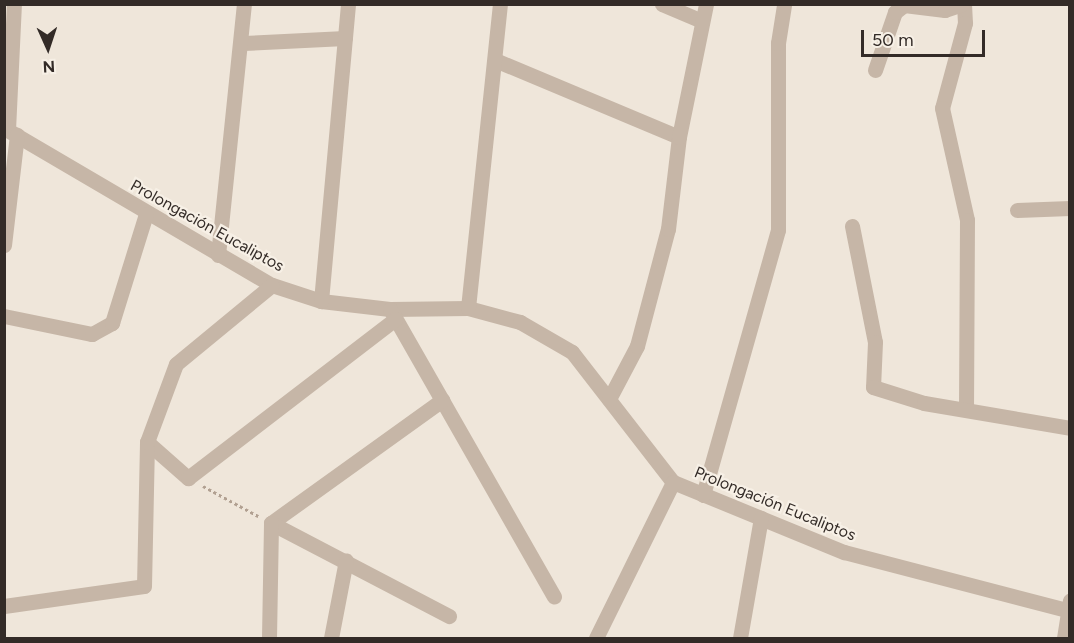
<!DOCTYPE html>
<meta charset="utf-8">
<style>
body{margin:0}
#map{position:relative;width:1074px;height:643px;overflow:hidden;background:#efe6da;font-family:Figtree,sans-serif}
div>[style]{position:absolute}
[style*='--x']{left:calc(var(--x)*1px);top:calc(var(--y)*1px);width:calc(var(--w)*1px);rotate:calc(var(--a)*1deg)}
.path>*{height:3px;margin-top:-1.5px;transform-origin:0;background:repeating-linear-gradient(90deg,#b1a091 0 3px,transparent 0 6px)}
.minor>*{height:15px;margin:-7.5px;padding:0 7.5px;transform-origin:7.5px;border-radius:7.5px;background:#c6b6a7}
span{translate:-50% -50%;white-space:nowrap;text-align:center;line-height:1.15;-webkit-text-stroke:4.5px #f7f0e6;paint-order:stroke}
.street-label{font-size:16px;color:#332b27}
.frame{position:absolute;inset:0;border:6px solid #332b27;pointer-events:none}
.north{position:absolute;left:18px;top:18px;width:60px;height:60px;-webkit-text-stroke:4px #f7f0e6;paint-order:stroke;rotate:177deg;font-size:16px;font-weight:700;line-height:24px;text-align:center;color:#332b27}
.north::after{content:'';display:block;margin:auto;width:21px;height:27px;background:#332b27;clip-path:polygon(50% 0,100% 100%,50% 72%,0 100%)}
.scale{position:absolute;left:861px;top:30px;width:124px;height:27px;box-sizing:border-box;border:3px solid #332b27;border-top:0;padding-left:8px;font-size:18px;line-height:21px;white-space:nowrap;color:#332b27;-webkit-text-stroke:4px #f7f0e6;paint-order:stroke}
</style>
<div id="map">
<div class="path">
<div style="--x:203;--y:486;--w:63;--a:28.6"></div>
</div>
<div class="minor">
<div style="--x:662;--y:4;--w:43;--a:23"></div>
<div style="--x:964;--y:4;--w:19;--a:87"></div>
<div style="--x:965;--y:23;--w:88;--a:105.1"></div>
<div style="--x:942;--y:108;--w:115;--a:77.4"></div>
<div style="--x:967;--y:220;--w:187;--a:90.3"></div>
<div style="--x:243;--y:43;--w:102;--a:-2.8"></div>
<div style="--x:495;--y:60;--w:199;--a:22.7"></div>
<div style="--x:875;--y:70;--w:61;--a:-71"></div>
<div style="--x:895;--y:12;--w:11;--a:-38"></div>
<div style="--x:904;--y:5;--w:41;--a:7"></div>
<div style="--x:945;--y:10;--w:18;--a:-19"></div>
<div style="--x:4;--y:128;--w:311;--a:30.4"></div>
<div style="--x:272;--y:285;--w:52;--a:18.1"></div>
<div style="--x:321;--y:301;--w:69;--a:6.6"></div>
<div style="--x:390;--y:309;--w:78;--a:-0.7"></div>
<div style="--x:468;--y:308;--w:54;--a:15.1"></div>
<div style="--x:520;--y:322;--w:60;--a:30"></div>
<div style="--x:572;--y:352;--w:165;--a:52.2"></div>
<div style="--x:673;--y:482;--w:185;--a:22.3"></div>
<div style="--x:844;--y:552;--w:234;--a:14.6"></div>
<div style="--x:8;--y:130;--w:126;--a:-87.3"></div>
<div style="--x:1017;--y:210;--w:53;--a:-2.2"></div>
<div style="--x:852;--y:226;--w:118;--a:78.8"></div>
<div style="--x:875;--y:342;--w:45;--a:92.5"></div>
<div style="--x:873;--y:387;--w:53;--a:17.4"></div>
<div style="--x:924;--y:403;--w:148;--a:9.7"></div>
<div style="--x:4;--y:245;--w:111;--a:-83.3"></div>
<div style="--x:218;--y:255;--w:252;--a:-84.1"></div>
<div style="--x:321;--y:301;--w:298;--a:-84.8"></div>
<div style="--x:468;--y:308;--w:306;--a:-84"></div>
<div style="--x:390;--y:309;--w:331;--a:60.3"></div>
<div style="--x:4;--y:316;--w:90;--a:11.6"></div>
<div style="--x:92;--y:334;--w:23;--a:-29"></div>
<div style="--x:112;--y:323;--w:114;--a:-72.7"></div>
<div style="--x:609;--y:399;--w:60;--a:-62.2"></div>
<div style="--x:637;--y:346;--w:121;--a:-75.2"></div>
<div style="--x:668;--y:229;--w:93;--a:-83.2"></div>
<div style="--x:679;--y:137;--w:136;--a:-78.5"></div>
<div style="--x:147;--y:442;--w:55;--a:41.3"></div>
<div style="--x:188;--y:478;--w:261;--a:-37.5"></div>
<div style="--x:703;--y:495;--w:275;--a:-74.2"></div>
<div style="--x:778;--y:230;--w:187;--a:-90"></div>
<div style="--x:778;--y:43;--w:39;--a:-81"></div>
<div style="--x:271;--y:523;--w:211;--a:-35.7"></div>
<div style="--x:271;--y:523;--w:201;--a:27.6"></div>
<div style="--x:4;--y:606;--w:141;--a:-8.1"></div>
<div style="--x:144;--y:586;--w:144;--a:-88.8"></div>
<div style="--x:147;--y:442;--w:83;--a:-69.6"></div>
<div style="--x:176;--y:364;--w:124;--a:-39.5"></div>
<div style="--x:269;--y:638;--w:115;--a:-89"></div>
<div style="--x:331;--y:638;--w:79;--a:-79.1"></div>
<div style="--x:596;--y:638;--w:174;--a:-63.7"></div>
<div style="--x:740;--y:638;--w:122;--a:-80.1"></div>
<div style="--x:1064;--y:638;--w:38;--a:-81"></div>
</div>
<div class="street-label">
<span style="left:207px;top:226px;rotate:29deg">Prolongación Eucaliptos</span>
<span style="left:775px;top:504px;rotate:22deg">Prolongación Eucaliptos</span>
</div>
<div class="frame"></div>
<div class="north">N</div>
<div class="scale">50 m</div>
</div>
